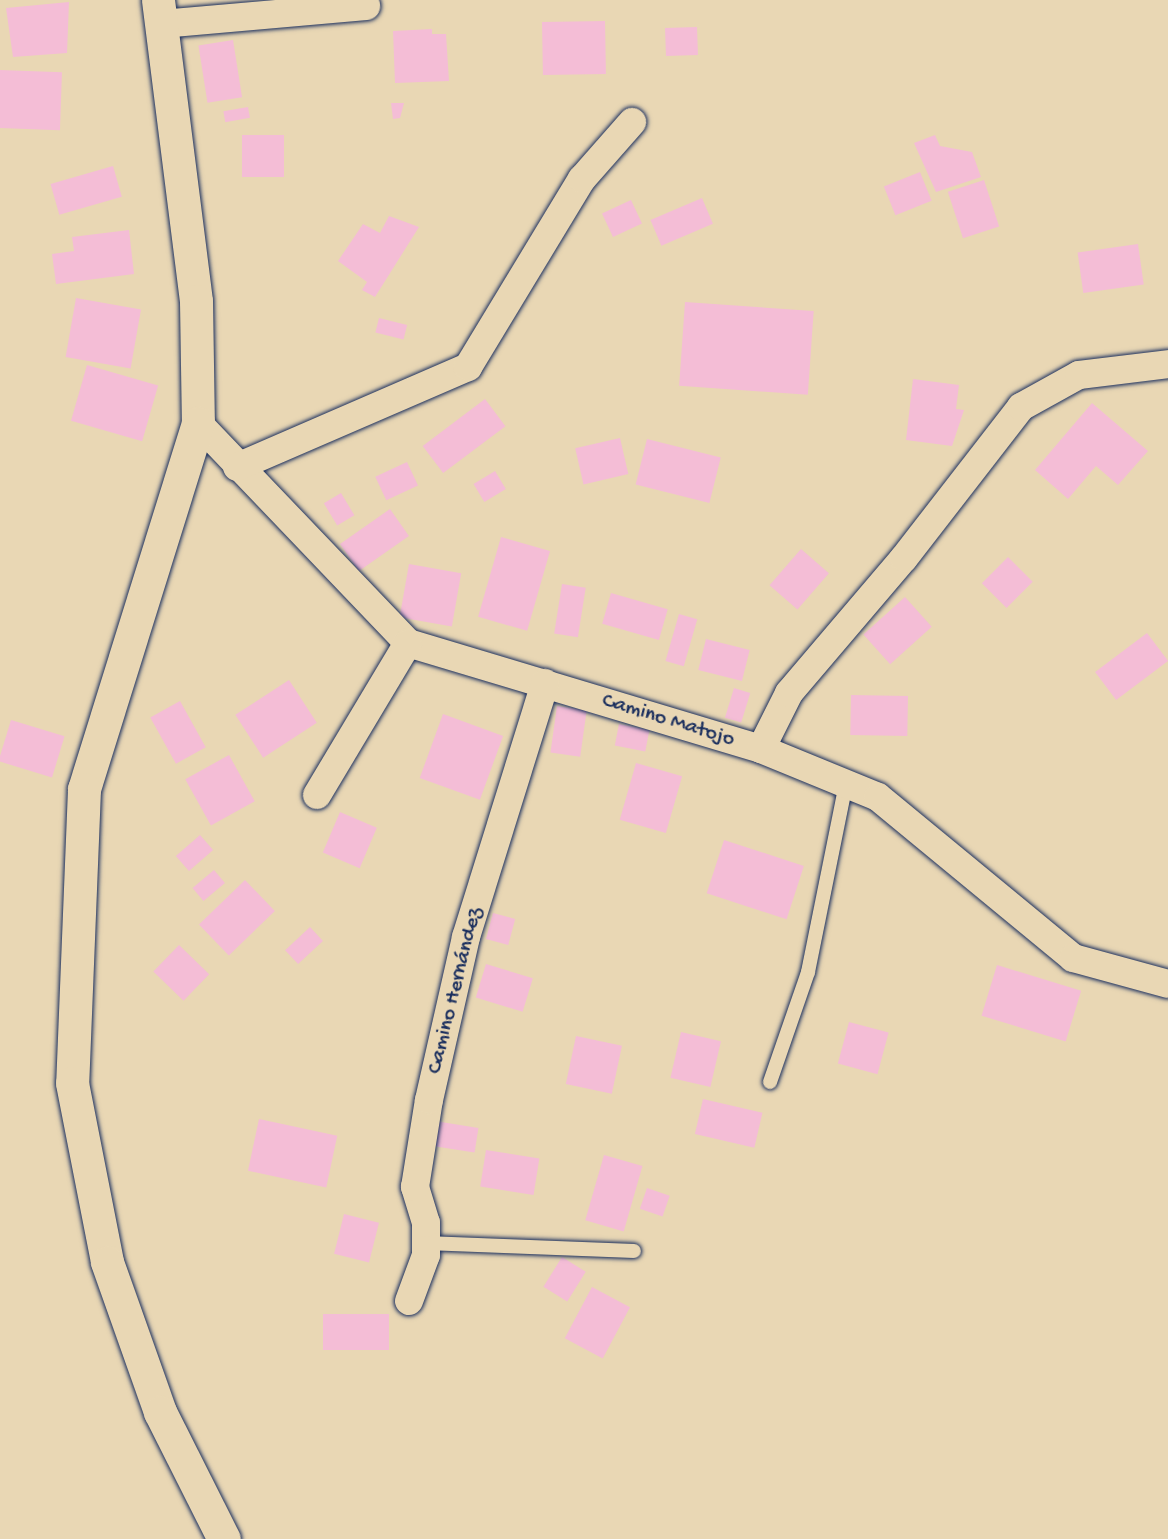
<!DOCTYPE html>
<meta charset="utf-8">
<style>
body{margin:0}
#map{position:relative;width:1168px;height:1539px;overflow:hidden;background:#e9d7b4;font-family:"Gochi Hand",sans-serif}
div>[style]{position:absolute}
[style*='--x']{left:calc(var(--x)*1px);top:calc(var(--y)*1px);width:calc(var(--w)*1px);rotate:calc(var(--a)*1deg)}
.building>*{inset:0;background:#f4bdd6;transform-origin:0 0}
.roads{filter:drop-shadow(0 0 2px #1b2f5e) drop-shadow(0 0 2px #1b2f5e)}
.service>*{height:14px;margin:-7px;padding:0 7px;transform-origin:7px;border-radius:7px;background:#e9d7b4}
.minor>*{height:28px;margin:-14px;padding:0 14px;transform-origin:14px;border-radius:14px;background:#e9d7b4}
.tertiary>*{height:33px;margin:-16.5px;padding:0 16.5px;transform-origin:16.5px;border-radius:16.5px;background:#e9d7b4}
span{translate:-50% -50%;white-space:nowrap;text-align:center;line-height:1.15;-webkit-text-stroke:4.5px #e9d7b4;paint-order:stroke}
.street-label{font-size:22px;color:#1b2f5e}
</style>
<div id="map">
<div class="building">
<div style="clip-path:polygon(69px 2px,67px 53px,13px 57px,6px 8px)"></div>
<div style="left:605px;top:21px;width:53px;height:63px;rotate:89deg"></div>
<div style="left:697px;top:27px;width:28px;height:32px;rotate:88deg"></div>
<div style="clip-path:polygon(432px 29px,432px 34px,446px 34px,449px 81px,395px 83px,393px 31px)"></div>
<div style="left:233px;top:40px;width:58px;height:35px;rotate:81deg"></div>
<div style="left:0;top:70px;width:62px;height:58px;rotate:2deg"></div>
<div style="clip-path:polygon(391px 103px,404px 103px,400px 118px,393px 119px)"></div>
<div style="left:248px;top:107px;width:11px;height:25px;rotate:80deg"></div>
<div style="left:242px;top:135px;width:42px;height:42px"></div>
<div style="clip-path:polygon(935px 135px,940px 146px,972px 152px,981px 177px,936px 192px,914px 143px)"></div>
<div style="left:113px;top:166px;width:32px;height:65px;rotate:74deg"></div>
<div style="left:920px;top:172px;width:31px;height:39px;rotate:68deg"></div>
<div style="left:984px;top:180px;width:49px;height:38px;rotate:72deg"></div>
<div style="left:702px;top:198px;width:28px;height:56px;rotate:67deg"></div>
<div style="left:631px;top:200px;width:26px;height:32px;rotate:65deg"></div>
<div style="clip-path:polygon(389px 216px,419px 227px,375px 297px,362px 290px,367px 282px,338px 261px,363px 224px,380px 233px)"></div>
<div style="clip-path:polygon(129px 230px,134px 274px,56px 284px,52px 254px,74px 251px,72px 237px)"></div>
<div style="left:1138px;top:244px;width:41px;height:61px;rotate:82deg"></div>
<div style="left:76px;top:298px;width:66px;height:60px;rotate:10deg"></div>
<div style="left:685px;top:302px;width:129px;height:84px;rotate:4deg"></div>
<div style="left:379px;top:318px;width:29px;height:15px;rotate:14deg"></div>
<div style="left:87px;top:365px;width:74px;height:58px;rotate:16deg"></div>
<div style="clip-path:polygon(913px 379px,959px 385px,956px 409px,964px 410px,952px 446px,906px 440px)"></div>
<div style="left:485px;top:399px;width:34px;height:78px;rotate:53deg"></div>
<div style="clip-path:polygon(1092px 403px,1148px 451px,1118px 485px,1096px 466px,1068px 499px,1035px 470px)"></div>
<div style="left:620px;top:438px;width:37px;height:46px;rotate:77deg"></div>
<div style="left:647px;top:439px;width:76px;height:47px;rotate:14deg"></div>
<div style="left:407px;top:462px;width:26px;height:35px;rotate:65deg"></div>
<div style="left:495px;top:471px;width:21px;height:25px;rotate:59deg"></div>
<div style="left:341px;top:493px;width:26px;height:20px;rotate:59deg"></div>
<div style="left:390px;top:509px;width:33px;height:61px;rotate:55deg"></div>
<div style="left:501px;top:537px;width:51px;height:83px;rotate:16deg"></div>
<div style="left:801px;top:549px;width:37px;height:48px;rotate:41deg"></div>
<div style="left:1008px;top:557px;width:35px;height:37px;rotate:45deg"></div>
<div style="left:409px;top:564px;width:53px;height:54px;rotate:10deg"></div>
<div style="left:562px;top:584px;width:24px;height:50px;rotate:9deg"></div>
<div style="left:611px;top:593px;width:59px;height:32px;rotate:16deg"></div>
<div style="left:905px;top:597px;width:40px;height:56px;rotate:48deg"></div>
<div style="left:679px;top:614px;width:19px;height:49px;rotate:16deg"></div>
<div style="left:1147px;top:633px;width:35px;height:65px;rotate:53deg"></div>
<div style="left:706px;top:639px;width:45px;height:32px;rotate:14deg"></div>
<div style="left:289px;top:680px;width:51px;height:64px;rotate:57deg"></div>
<div style="left:734px;top:688px;width:17px;height:31px;rotate:17deg"></div>
<div style="left:851px;top:695px;width:57px;height:40px;rotate:1deg"></div>
<div style="left:180px;top:701px;width:53px;height:34px;rotate:61deg"></div>
<div style="left:557px;top:706px;width:30px;height:47px;rotate:8deg"></div>
<div style="left:443px;top:714px;width:64px;height:68px;rotate:20deg"></div>
<div style="left:11px;top:720px;width:56px;height:43px;rotate:17deg"></div>
<div style="left:619px;top:724px;width:31px;height:22px;rotate:11deg"></div>
<div style="left:229px;top:755px;width:53px;height:50px;rotate:61deg"></div>
<div style="left:636px;top:763px;width:48px;height:59px;rotate:16deg"></div>
<div style="left:340px;top:812px;width:40px;height:44px;rotate:23deg"></div>
<div style="left:200px;top:835px;width:20px;height:32px;rotate:49deg"></div>
<div style="left:724px;top:840px;width:84px;height:56px;rotate:18deg"></div>
<div style="left:214px;top:870px;width:17px;height:28px;rotate:50deg"></div>
<div style="left:245px;top:880px;width:43px;height:64px;rotate:46deg"></div>
<div style="left:493px;top:913px;width:23px;height:27px;rotate:15deg"></div>
<div style="left:310px;top:927px;width:19px;height:34px;rotate:47deg"></div>
<div style="left:179px;top:945px;width:42px;height:37px;rotate:44deg"></div>
<div style="left:486px;top:964px;width:49px;height:35px;rotate:17deg"></div>
<div style="left:997px;top:965px;width:88px;height:53px;rotate:17deg"></div>
<div style="left:849px;top:1022px;width:41px;height:43px;rotate:15deg"></div>
<div style="left:681px;top:1032px;width:41px;height:47px;rotate:13deg"></div>
<div style="left:576px;top:1036px;width:47px;height:49px;rotate:12deg"></div>
<div style="left:703px;top:1099px;width:61px;height:36px;rotate:13deg"></div>
<div style="left:259px;top:1119px;width:80px;height:53px;rotate:12deg"></div>
<div style="left:435px;top:1121px;width:44px;height:25px;rotate:9deg"></div>
<div style="left:486px;top:1150px;width:54px;height:37px;rotate:9deg"></div>
<div style="left:604px;top:1155px;width:40px;height:68px;rotate:16deg"></div>
<div style="left:647px;top:1188px;width:24px;height:22px;rotate:19deg"></div>
<div style="left:344px;top:1214px;width:36px;height:41px;rotate:14deg"></div>
<div style="left:562px;top:1257px;width:28px;height:35px;rotate:32deg"></div>
<div style="left:592px;top:1287px;width:43px;height:58px;rotate:28deg"></div>
<div style="left:389px;top:1314px;width:36px;height:66px;rotate:90deg"></div>
</div>
<div class="roads">
<div class="service">
<div style="--x:770;--y:1082;--w:116;--a:-70.9"></div>
<div style="--x:808;--y:972;--w:192;--a:-78.6"></div>
<div style="--x:426;--y:1243;--w:208;--a:2.2"></div>
</div>
<div class="minor">
<div style="--x:161;--y:24;--w:206;--a:-5"></div>
<div style="--x:198;--y:423;--w:304;--a:46.3"></div>
<div style="--x:408;--y:643;--w:369;--a:16.7"></div>
<div style="--x:761;--y:749;--w:126;--a:22.3"></div>
<div style="--x:878;--y:797;--w:253;--a:39.5"></div>
<div style="--x:1073;--y:958;--w:98;--a:15.3"></div>
<div style="--x:237;--y:467;--w:252;--a:-23.4"></div>
<div style="--x:468;--y:367;--w:220;--a:-58.8"></div>
<div style="--x:582;--y:179;--w:76;--a:-48.7"></div>
<div style="--x:761;--y:749;--w:63;--a:-63.4"></div>
<div style="--x:789;--y:693;--w:177;--a:-49.6"></div>
<div style="--x:904;--y:558;--w:191;--a:-52.2"></div>
<div style="--x:1021;--y:407;--w:66;--a:-28.9"></div>
<div style="--x:1079;--y:375;--w:90;--a:-7"></div>
<div style="--x:317;--y:795;--w:177;--a:-59.1"></div>
<div style="--x:409;--y:1301;--w:49;--a:-69.7"></div>
<div style="--x:426;--y:1255;--w:32;--a:-90"></div>
<div style="--x:426;--y:1223;--w:38;--a:-107"></div>
<div style="--x:415;--y:1187;--w:88;--a:-80.9"></div>
<div style="--x:429;--y:1100;--w:167;--a:-77.2"></div>
<div style="--x:466;--y:937;--w:266;--a:-72.7"></div>
</div>
<div class="tertiary">
<div style="--x:158;--y:0;--w:303;--a:82.8"></div>
<div style="--x:196;--y:301;--w:122;--a:89.1"></div>
<div style="--x:198;--y:423;--w:383;--a:107.3"></div>
<div style="--x:84;--y:789;--w:294;--a:92.3"></div>
<div style="--x:72;--y:1083;--w:182;--a:78.9"></div>
<div style="--x:107;--y:1262;--w:159;--a:70.5"></div>
<div style="--x:160;--y:1412;--w:142;--a:63.3"></div>
</div>
</div>
<div class="street-label">
<span style="left:668px;top:721px;rotate:17deg">Camino Matojo</span>
<span style="left:456px;top:991px;rotate:-76deg">Camino Hernández</span>
</div>
</div>
